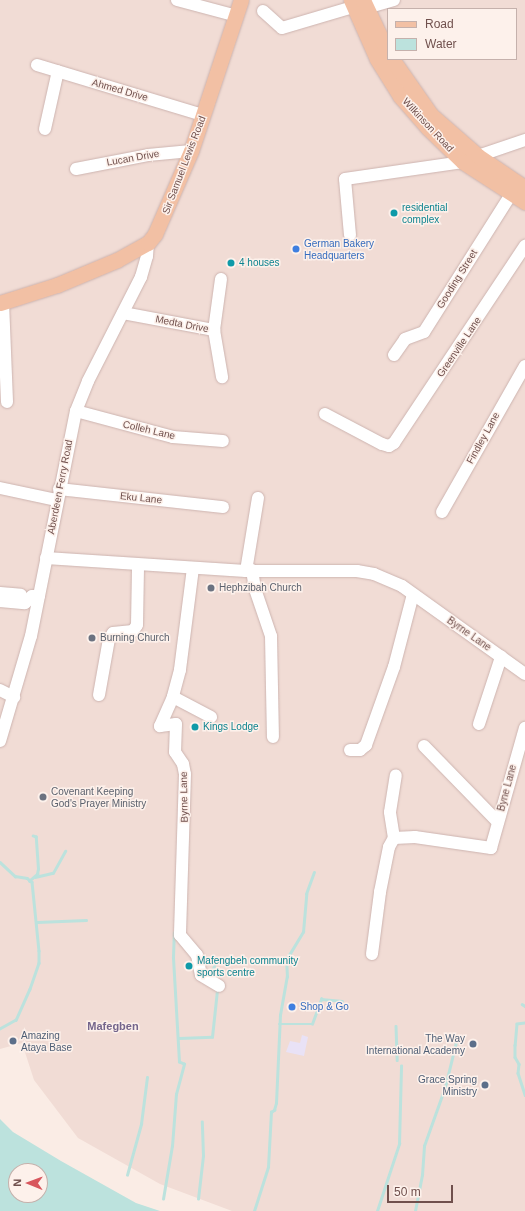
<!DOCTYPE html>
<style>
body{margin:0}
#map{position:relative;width:525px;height:1211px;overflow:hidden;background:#faece5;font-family:Helvetica,sans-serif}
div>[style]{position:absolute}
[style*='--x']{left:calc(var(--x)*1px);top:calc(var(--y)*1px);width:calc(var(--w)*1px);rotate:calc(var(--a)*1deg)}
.residential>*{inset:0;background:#f1dcd5}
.education>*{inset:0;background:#e9e2f6}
.water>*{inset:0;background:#bce2dd}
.stream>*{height:2.5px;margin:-1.25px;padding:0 1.25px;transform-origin:1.25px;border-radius:1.25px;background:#bce2dd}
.roads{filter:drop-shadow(0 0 1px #cdb4b0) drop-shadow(0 0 1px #cdb4b0)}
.minor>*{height:12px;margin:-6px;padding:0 6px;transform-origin:6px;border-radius:6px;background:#fff}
.major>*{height:15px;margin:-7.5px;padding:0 7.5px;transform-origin:7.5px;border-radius:7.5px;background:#f2c0a4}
.dots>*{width:11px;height:11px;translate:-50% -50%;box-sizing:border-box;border:2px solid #fdf1eb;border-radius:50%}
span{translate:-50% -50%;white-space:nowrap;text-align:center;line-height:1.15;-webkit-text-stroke:3px #fdf1eb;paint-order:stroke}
.street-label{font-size:10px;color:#70504d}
.culture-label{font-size:10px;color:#0d838f}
.left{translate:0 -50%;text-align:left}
.shop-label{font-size:10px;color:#366cbe}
.worship-label{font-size:10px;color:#5b616d}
.service-label{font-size:10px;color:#4e5e75}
.right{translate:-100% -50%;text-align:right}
.neighbourhood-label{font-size:11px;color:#74658c;font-weight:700}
.legend{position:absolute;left:387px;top:8px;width:130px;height:52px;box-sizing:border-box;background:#fdf1eb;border:1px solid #c5b1ac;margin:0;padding:5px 7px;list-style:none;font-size:12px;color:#70504d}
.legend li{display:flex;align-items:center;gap:8px;height:20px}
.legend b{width:20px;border:1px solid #c5b1ac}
.north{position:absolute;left:8px;top:1163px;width:40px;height:40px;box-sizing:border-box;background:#fdf1eb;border:1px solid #c5b1ac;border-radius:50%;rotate:271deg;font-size:11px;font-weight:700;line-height:16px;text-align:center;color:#70504d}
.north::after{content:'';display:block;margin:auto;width:14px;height:18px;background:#d8565d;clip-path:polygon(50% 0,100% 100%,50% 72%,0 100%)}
.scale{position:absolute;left:387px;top:1185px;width:66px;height:18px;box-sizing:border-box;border:2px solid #70504d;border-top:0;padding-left:5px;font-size:12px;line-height:14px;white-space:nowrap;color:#70504d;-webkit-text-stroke:3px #fdf1eb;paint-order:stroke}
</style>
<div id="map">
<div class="residential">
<div style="clip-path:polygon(evenodd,0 0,525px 0,525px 1211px,232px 1211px,160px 1184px,78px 1138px,34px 1080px,22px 1043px,0 1049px,0 0,388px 9px,516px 9px,516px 59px,388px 59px,388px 9px)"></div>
</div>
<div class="education">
<div style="clip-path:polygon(302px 1035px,308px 1037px,304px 1056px,286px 1052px,290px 1041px,300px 1043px)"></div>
</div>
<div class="water">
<div style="clip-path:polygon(evenodd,0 1119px,13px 1132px,61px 1161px,136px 1203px,160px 1211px,0 1211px,0 1119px,16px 1171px,40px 1171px,40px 1195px,16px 1195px,16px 1171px)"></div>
</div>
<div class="stream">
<div style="--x:0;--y:862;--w:21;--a:43"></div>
<div style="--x:15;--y:876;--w:12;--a:9"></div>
<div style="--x:27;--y:878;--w:6;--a:39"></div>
<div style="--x:32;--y:882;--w:69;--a:84.2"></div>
<div style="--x:39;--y:951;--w:12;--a:90"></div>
<div style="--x:39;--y:963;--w:28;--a:109"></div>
<div style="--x:30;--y:989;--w:34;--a:114"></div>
<div style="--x:16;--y:1020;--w:18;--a:151"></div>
<div style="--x:35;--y:877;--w:18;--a:-13"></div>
<div style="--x:53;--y:873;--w:25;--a:-61"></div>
<div style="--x:29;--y:881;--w:11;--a:-41"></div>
<div style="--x:37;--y:874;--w:5;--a:-79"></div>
<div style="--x:38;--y:869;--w:32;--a:-94"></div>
<div style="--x:36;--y:837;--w:3;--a:-162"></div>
<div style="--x:37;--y:922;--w:49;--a:-2.3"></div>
<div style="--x:210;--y:977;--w:15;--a:-70"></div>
<div style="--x:522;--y:1004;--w:4;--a:34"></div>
<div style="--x:525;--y:1023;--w:8;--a:173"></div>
<div style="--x:517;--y:1024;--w:21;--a:95"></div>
<div style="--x:515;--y:1045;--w:12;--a:90"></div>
<div style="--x:515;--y:1057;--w:8;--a:60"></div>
<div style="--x:519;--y:1064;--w:9;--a:96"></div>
<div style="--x:518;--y:1073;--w:23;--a:72"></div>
<div style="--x:279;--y:1024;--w:33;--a:0"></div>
<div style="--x:312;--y:1024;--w:27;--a:-70"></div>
<div style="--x:321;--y:999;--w:21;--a:5"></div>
<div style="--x:396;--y:1026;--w:34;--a:88"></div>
<div style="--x:179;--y:1038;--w:33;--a:-2"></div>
<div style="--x:212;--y:1037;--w:47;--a:-83.9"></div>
<div style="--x:127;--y:1175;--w:53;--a:-74.6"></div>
<div style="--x:141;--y:1124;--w:47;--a:-82.7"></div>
<div style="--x:163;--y:1199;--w:54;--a:-80.4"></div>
<div style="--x:172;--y:1146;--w:52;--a:-85.6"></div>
<div style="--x:176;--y:1094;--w:31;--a:-75"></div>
<div style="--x:184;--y:1064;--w:5;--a:-158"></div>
<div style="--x:179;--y:1062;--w:105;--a:-93.3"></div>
<div style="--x:173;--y:957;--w:24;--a:-88"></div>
<div style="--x:198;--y:1199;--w:43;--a:-83.4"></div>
<div style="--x:203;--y:1156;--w:34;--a:-92"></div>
<div style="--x:254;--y:1211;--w:46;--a:-72.3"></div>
<div style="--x:268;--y:1167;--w:55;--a:-86.9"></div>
<div style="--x:271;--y:1112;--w:4;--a:-34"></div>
<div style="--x:274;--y:1110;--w:7;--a:-74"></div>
<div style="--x:276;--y:1103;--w:88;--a:-87.4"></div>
<div style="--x:280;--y:1015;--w:39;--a:-80"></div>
<div style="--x:287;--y:977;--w:17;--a:-93"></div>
<div style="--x:286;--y:960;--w:33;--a:-59"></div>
<div style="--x:303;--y:932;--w:38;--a:-85"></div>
<div style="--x:306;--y:894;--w:23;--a:-70"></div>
<div style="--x:377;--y:1211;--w:71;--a:-71.8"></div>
<div style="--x:399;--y:1144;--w:78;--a:-88.5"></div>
<div style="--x:415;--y:1211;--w:37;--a:-79"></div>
<div style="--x:422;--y:1175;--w:29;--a:-86"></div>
<div style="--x:424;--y:1146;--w:63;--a:-70.4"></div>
<div style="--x:445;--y:1087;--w:46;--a:-76.3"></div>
</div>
<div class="roads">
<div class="minor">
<div style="--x:177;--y:0;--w:62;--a:14.9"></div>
<div style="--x:366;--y:8;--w:29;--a:-16"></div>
<div style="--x:263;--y:11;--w:25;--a:42"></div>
<div style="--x:282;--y:28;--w:74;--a:-16.5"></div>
<div style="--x:37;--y:65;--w:173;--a:16.8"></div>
<div style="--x:45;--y:129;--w:59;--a:-77.4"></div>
<div style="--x:478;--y:156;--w:50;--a:-18.8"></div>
<div style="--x:76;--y:169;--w:73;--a:-11"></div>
<div style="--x:148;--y:155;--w:43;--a:-5.3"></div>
<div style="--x:350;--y:235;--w:56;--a:-95.1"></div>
<div style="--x:345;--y:179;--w:119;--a:-8.2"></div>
<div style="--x:221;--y:279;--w:51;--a:97.8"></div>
<div style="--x:214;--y:330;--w:48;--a:80.3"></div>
<div style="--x:3;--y:302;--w:100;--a:87.7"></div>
<div style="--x:123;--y:313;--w:93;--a:10.6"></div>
<div style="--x:394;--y:355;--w:19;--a:-55"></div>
<div style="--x:405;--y:339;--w:20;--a:-20"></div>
<div style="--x:424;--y:332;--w:165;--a:-57.7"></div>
<div style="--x:76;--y:411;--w:100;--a:15"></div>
<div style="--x:173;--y:437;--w:50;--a:4.6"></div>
<div style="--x:325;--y:414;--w:64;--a:27.8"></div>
<div style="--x:382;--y:444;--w:7;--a:16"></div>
<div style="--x:389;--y:446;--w:6;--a:-31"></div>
<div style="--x:394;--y:443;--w:237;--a:-56.4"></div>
<div style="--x:0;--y:488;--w:57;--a:12.1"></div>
<div style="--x:59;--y:489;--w:165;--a:6.3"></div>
<div style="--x:442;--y:512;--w:168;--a:-60.4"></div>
<div style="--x:46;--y:558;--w:200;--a:3.7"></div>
<div style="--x:246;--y:571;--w:111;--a:0"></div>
<div style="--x:357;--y:571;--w:17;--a:10"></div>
<div style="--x:374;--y:574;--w:30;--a:23"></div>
<div style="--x:402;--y:586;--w:151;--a:35.6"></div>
<div style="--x:193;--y:568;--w:103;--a:97.3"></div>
<div style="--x:180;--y:670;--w:28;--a:105"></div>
<div style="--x:173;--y:697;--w:32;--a:114"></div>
<div style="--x:160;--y:726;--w:16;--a:-7"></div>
<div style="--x:176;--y:724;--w:28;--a:92"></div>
<div style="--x:175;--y:752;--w:14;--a:56"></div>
<div style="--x:183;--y:764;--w:10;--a:79"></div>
<div style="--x:185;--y:774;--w:161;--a:91.8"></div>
<div style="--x:180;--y:935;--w:26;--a:50"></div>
<div style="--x:197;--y:955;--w:20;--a:79"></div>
<div style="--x:201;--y:975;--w:21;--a:31"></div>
<div style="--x:252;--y:570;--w:19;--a:81"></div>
<div style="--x:255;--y:589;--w:50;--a:71.2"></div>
<div style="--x:271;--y:636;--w:101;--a:88.9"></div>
<div style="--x:246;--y:571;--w:74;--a:-80.7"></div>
<div style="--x:0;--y:593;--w:21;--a:5"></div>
<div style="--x:0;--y:601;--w:25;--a:5"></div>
<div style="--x:25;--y:603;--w:10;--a:-45"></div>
<div style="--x:32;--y:596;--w:7;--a:0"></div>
<div style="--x:0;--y:690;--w:16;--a:27"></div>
<div style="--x:99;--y:695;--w:57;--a:-79.9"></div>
<div style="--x:109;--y:639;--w:7;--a:-56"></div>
<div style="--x:113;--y:633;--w:20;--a:-6"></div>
<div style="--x:133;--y:631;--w:7;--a:-56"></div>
<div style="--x:137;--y:625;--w:60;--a:-89"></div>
<div style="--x:173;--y:697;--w:43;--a:27.8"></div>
<div style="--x:479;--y:724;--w:71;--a:-71.8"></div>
<div style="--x:0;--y:741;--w:109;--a:-73.6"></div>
<div style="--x:31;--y:636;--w:229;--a:-78.7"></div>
<div style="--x:76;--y:411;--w:32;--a:-68"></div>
<div style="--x:88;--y:381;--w:117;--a:-63"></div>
<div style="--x:141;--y:277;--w:22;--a:-74"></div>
<div style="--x:147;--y:256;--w:13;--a:-86"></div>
<div style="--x:424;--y:746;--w:106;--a:45.8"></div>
<div style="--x:350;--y:750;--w:10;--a:0"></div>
<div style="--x:360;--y:750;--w:8;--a:-40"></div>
<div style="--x:366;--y:745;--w:83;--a:-70.3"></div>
<div style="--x:394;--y:667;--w:75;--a:-75.4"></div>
<div style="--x:394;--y:838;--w:26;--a:-99"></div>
<div style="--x:390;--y:812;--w:37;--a:-81"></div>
<div style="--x:372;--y:954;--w:63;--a:-82.6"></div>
<div style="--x:380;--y:892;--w:46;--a:-78.7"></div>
<div style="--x:389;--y:847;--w:10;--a:-61"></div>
<div style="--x:394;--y:838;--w:21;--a:-3"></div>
<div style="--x:415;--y:837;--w:77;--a:8.2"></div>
<div style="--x:491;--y:848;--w:125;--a:-74.2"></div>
</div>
<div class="major">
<div style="--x:351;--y:0;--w:64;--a:66.2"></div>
<div style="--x:377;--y:59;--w:44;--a:58.1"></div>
<div style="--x:400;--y:96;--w:41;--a:48.9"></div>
<div style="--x:427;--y:127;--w:50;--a:44.2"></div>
<div style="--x:463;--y:162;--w:74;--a:32.8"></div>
<div style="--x:363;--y:0;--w:59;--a:64.7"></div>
<div style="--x:392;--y:59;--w:68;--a:55.1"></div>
<div style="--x:431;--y:115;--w:62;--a:41.1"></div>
<div style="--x:478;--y:156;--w:57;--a:34.2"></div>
<div style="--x:0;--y:303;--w:60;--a:-17.5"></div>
<div style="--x:57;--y:285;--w:65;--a:-22.6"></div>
<div style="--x:117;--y:260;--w:35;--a:-29"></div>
<div style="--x:148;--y:243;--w:11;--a:-52"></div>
<div style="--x:155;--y:234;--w:90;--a:-66.6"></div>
<div style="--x:191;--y:151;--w:159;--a:-71.7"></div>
</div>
</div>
<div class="dots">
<div style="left:394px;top:213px;background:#0f9aa8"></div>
<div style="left:296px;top:249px;background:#3f7fe0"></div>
<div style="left:231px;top:263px;background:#0f9aa8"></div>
<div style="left:211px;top:588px;background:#6b7280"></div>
<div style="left:92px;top:638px;background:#6b7280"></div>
<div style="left:195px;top:727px;background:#0f9aa8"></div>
<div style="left:43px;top:797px;background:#6b7280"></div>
<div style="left:189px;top:966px;background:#0f9aa8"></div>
<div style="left:292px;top:1007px;background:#3f7fe0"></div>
<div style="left:13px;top:1041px;background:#5c6f8a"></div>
<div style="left:473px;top:1044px;background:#5c6f8a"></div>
<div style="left:485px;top:1085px;background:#5c6f8a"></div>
</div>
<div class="street-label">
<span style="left:120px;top:90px;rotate:16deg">Ahmed Drive</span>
<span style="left:428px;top:125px;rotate:47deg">Wilkinson Road</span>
<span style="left:133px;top:158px;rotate:-10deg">Lucan Drive</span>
<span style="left:184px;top:165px;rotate:-69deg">Sir Samuel Lewis Road</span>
<span style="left:457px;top:279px;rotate:-58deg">Gooding Street</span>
<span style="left:182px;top:324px;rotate:11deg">Medta Drive</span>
<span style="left:459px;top:347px;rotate:-56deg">Greenville Lane</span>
<span style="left:149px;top:430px;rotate:13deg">Colleh Lane</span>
<span style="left:483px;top:438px;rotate:-61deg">Findley Lane</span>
<span style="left:60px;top:487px;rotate:-79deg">Aberdeen Ferry Road</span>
<span style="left:141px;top:498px;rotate:6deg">Eku Lane</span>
<span style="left:469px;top:634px;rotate:35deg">Byrne Lane</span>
<span style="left:507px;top:788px;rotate:-75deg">Byne Lane</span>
<span style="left:184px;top:797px;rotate:-91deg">Byrne Lane</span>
</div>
<div class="culture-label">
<span class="left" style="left:402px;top:213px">residential<br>complex</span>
<span class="left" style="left:239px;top:263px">4 houses</span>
<span class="left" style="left:203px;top:727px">Kings Lodge</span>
<span class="left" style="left:197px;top:966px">Mafengbeh community<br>sports centre</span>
</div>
<div class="shop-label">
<span class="left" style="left:304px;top:249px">German Bakery<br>Headquarters</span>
<span class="left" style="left:300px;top:1007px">Shop &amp; Go</span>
</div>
<div class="worship-label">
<span class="left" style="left:219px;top:588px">Hephzibah Church</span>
<span class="left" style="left:100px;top:638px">Burning Church</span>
<span class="left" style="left:51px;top:797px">Covenant Keeping<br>God's Prayer Ministry</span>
</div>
<div class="service-label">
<span class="left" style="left:21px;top:1041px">Amazing<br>Ataya Base</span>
<span class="right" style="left:465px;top:1044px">The Way<br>International Academy</span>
<span class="right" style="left:477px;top:1085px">Grace Spring<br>Ministry</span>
</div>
<div class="neighbourhood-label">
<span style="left:113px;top:1026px">Mafegben</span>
</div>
<ul class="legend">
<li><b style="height:5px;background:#f2c0a4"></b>Road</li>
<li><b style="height:11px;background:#bce2dd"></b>Water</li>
</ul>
<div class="north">N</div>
<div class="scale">50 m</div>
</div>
